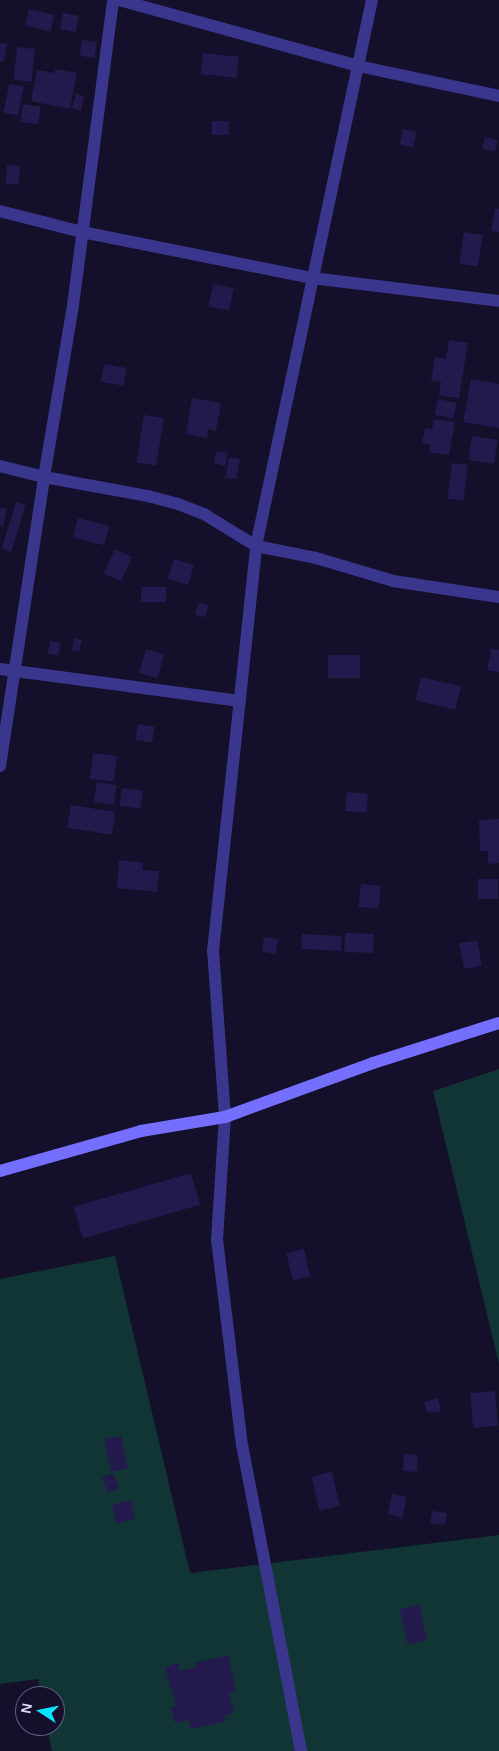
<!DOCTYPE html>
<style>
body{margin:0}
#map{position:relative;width:499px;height:1751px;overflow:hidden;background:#140f2b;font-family:Arial,sans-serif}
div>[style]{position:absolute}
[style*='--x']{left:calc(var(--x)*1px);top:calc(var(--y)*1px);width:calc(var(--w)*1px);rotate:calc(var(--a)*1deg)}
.green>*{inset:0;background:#113534}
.building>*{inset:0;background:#24194d;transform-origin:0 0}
.street>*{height:12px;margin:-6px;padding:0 6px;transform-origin:6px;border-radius:6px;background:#3b368d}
.secondary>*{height:12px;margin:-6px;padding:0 6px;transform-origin:6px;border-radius:6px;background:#746fff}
span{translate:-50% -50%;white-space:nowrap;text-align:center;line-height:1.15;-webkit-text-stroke:4px #140f2b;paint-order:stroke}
.north{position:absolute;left:15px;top:1686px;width:50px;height:50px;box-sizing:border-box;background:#140f2b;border:1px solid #645f80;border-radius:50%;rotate:281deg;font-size:14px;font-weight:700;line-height:20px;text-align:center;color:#ddd8ff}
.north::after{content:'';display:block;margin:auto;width:18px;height:22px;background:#04e3ff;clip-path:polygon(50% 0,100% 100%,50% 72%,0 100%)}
</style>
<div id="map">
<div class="green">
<div style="clip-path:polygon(499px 1069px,499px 1364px,433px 1091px)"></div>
<div style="clip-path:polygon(115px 1256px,190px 1573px,499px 1535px,499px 1751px,52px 1751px,47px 1726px,55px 1726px,55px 1696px,41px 1696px,38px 1679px,0 1684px,0 1279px)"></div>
</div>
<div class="building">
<div style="left:29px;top:9px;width:26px;height:17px;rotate:13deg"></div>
<div style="left:63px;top:13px;width:16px;height:16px;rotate:11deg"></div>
<div style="left:82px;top:40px;width:15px;height:16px;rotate:8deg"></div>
<div style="clip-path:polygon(0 43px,7px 44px,4px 61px,0 61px)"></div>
<div style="left:17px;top:47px;width:18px;height:33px;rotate:6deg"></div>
<div style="left:203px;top:53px;width:36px;height:21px;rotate:6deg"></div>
<div style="clip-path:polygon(55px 69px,77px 73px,70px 109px,31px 101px,37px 70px,55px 73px)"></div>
<div style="left:9px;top:84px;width:15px;height:29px;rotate:11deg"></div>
<div style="clip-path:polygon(76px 94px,84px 96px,81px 111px,72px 108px)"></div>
<div style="left:23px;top:104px;width:18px;height:18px;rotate:9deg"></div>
<div style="left:212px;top:121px;width:17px;height:14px"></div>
<div style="left:403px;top:129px;width:14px;height:16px;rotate:12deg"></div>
<div style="left:485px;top:137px;width:13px;height:12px;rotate:13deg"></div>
<div style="left:7px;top:165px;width:13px;height:19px;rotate:4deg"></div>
<div style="clip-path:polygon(495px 208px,499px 209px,499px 232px,491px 231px)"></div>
<div style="left:464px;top:232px;width:19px;height:32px;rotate:9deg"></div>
<div style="left:213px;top:284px;width:21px;height:23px;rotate:11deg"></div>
<div style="clip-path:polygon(449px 340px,468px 343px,459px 398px,439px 395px,441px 382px,431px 381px,435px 357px,446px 359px)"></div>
<div style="left:104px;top:364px;width:23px;height:18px;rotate:10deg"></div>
<div style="clip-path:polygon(471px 379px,499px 384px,499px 428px,463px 422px)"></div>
<div style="clip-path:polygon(192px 398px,221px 403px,216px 431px,208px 429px,207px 438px,186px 434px)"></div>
<div style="left:438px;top:399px;width:19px;height:16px;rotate:12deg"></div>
<div style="left:144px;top:415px;width:20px;height:48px;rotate:9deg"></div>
<div style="clip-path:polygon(434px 419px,455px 422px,449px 455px,429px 452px,430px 444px,422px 443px,425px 428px,432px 429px)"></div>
<div style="left:472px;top:436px;width:26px;height:24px;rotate:9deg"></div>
<div style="clip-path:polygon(216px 451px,228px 453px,225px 466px,214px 463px)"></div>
<div style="left:229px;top:457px;width:11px;height:21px;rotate:10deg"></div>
<div style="left:452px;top:463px;width:16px;height:36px;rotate:7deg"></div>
<div style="left:16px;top:502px;width:10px;height:49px;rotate:17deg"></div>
<div style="clip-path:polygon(0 508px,7px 509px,3px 526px,0 525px)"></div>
<div style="left:78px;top:518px;width:32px;height:20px;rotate:14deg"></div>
<div style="left:115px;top:549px;width:19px;height:27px;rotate:25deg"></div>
<div style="left:174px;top:559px;width:21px;height:21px;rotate:17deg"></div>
<div style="left:141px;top:587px;width:25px;height:15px"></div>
<div style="left:199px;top:602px;width:10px;height:13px;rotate:17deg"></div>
<div style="clip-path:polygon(74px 638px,82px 640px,79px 651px,72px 650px)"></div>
<div style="left:50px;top:641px;width:11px;height:13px;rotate:10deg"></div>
<div style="left:146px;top:649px;width:19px;height:25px;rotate:16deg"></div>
<div style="clip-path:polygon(491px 649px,499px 650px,499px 672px,487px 670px)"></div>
<div style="left:328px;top:655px;width:32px;height:23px"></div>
<div style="left:421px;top:677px;width:41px;height:24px;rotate:13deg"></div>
<div style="left:138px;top:724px;width:17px;height:16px;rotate:10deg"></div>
<div style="left:93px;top:753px;width:24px;height:26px;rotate:7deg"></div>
<div style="left:97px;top:782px;width:20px;height:20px;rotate:9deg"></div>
<div style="left:122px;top:788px;width:21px;height:18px;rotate:8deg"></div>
<div style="left:347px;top:792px;width:21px;height:19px;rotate:5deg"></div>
<div style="left:71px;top:805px;width:45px;height:23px;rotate:9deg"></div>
<div style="clip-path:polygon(499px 819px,499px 863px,488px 864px,488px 851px,480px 851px,479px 820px)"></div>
<div style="clip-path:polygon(119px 860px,143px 863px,142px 870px,159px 871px,157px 892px,117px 888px)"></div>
<div style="left:478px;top:879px;width:20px;height:20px"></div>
<div style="left:361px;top:884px;width:20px;height:23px;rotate:6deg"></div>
<div style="left:345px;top:933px;width:29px;height:19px;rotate:2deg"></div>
<div style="left:302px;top:934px;width:40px;height:15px;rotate:3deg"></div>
<div style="left:264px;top:937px;width:14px;height:15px;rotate:8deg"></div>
<div style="left:477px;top:940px;width:26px;height:18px;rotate:79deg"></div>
<div style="left:191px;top:1173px;width:33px;height:122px;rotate:74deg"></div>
<div style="left:304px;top:1249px;width:28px;height:18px;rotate:77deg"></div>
<div style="left:495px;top:1391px;width:35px;height:25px;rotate:85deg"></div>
<div style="clip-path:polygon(438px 1398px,441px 1411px,427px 1413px,424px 1402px)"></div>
<div style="left:121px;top:1436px;width:33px;height:17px;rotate:78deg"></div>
<div style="left:404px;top:1454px;width:14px;height:17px;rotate:4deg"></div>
<div style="left:332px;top:1472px;width:35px;height:21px;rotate:77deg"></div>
<div style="left:113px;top:1473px;width:16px;height:12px;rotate:68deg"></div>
<div style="left:392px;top:1494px;width:15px;height:21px;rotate:11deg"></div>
<div style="left:130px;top:1500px;width:19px;height:19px;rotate:74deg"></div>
<div style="left:432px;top:1511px;width:15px;height:12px;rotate:8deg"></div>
<div style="left:419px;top:1605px;width:36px;height:20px;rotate:77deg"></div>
<div style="clip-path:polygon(228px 1655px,236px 1692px,229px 1693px,234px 1713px,225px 1716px,226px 1721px,191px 1729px,189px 1720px,175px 1723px,171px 1707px,176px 1706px,165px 1667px,178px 1663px,179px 1671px,196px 1667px,195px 1663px)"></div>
</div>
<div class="street">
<div style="--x:119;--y:0;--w:248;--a:15.4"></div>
<div style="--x:358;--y:66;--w:144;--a:12"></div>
<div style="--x:0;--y:211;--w:85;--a:14.4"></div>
<div style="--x:82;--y:232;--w:235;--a:11.3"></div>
<div style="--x:312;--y:278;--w:188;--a:7"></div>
<div style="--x:0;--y:466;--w:45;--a:14"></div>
<div style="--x:44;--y:477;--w:106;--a:10.4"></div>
<div style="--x:148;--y:496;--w:31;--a:15"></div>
<div style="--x:178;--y:504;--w:28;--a:21"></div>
<div style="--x:204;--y:514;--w:61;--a:31.6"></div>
<div style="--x:256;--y:546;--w:61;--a:11.3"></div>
<div style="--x:316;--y:558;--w:80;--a:16.6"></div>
<div style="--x:393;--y:581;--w:107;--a:8.6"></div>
<div style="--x:0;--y:669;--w:242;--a:7.6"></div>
<div style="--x:0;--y:766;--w:292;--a:-81.3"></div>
<div style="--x:44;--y:477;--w:174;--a:-80.4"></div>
<div style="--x:73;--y:305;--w:308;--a:-82.5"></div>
<div style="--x:301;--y:1751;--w:311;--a:-100.9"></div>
<div style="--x:242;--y:1446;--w:208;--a:-96.9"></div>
<div style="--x:217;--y:1240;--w:123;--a:-86.3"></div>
<div style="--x:225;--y:1117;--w:166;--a:-94.1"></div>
<div style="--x:213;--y:951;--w:407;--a:-83.9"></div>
<div style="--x:256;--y:546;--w:558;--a:-78.01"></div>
</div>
<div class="secondary">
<div style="--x:0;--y:1171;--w:147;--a:-15.8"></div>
<div style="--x:141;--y:1131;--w:85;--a:-9.5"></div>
<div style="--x:225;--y:1117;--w:158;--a:-20"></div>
<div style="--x:373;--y:1063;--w:132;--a:-17.6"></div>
</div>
<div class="north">N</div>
</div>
